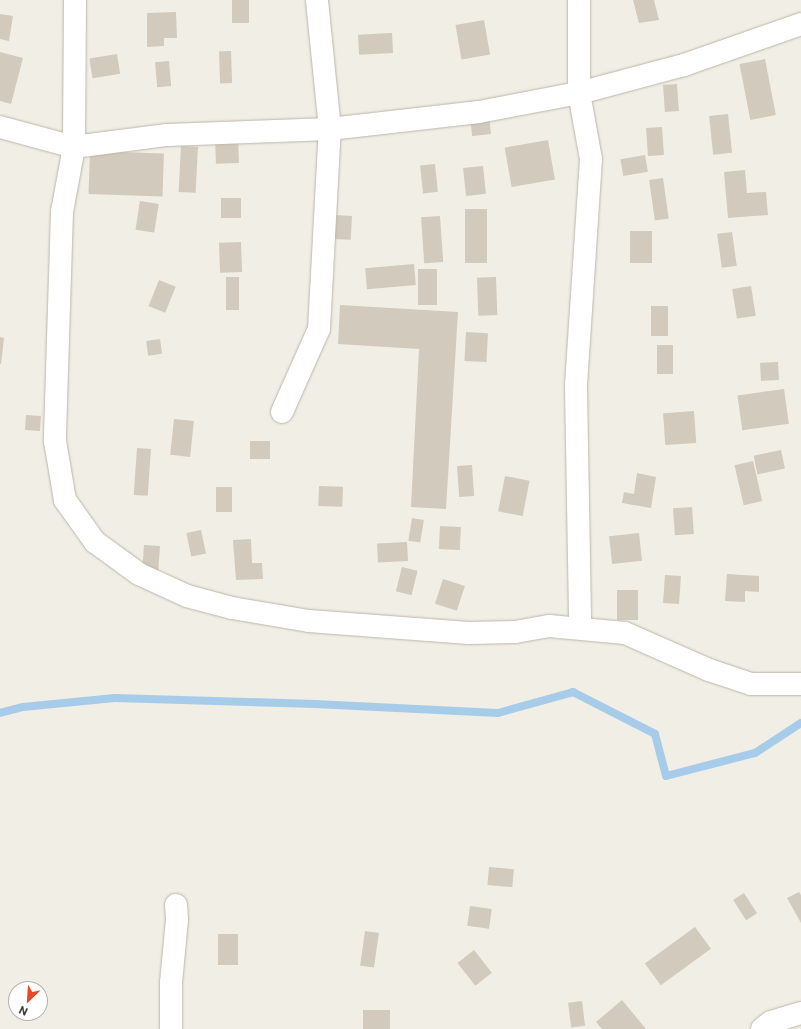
<!DOCTYPE html>
<style>
body{margin:0}
#map{position:relative;width:801px;height:1029px;overflow:hidden;background:#f1eee6;font-family:Commissioner,sans-serif}
div>[style]{position:absolute}
[style*='--x']{left:calc(var(--x)*1px);top:calc(var(--y)*1px);width:calc(var(--w)*1px);rotate:calc(var(--a)*1deg)}
.stream>*{height:8px;margin:-4px;padding:0 4px;transform-origin:4px;border-radius:4px;background:#a7cce9}
.building>*{inset:0;background:#d2cabc;transform-origin:0 0}
.roads{filter:drop-shadow(0 0 1px #bcb6a9) drop-shadow(0 0 1px #bcb6a9)}
.minor>*{height:22px;margin:-11px;padding:0 11px;transform-origin:11px;border-radius:11px;background:#fff}
span{translate:-50% -50%;white-space:nowrap;text-align:center;line-height:1.15;-webkit-text-stroke:3px #fff;paint-order:stroke}
.north{position:absolute;left:8px;top:981px;width:40px;height:40px;box-sizing:border-box;background:#fff;border:1px solid #b4b2af;border-radius:50%;rotate:205deg;font-size:11px;font-weight:700;line-height:16px;text-align:center;color:#433e36}
.north::after{content:'';display:block;margin:auto;width:14px;height:18px;background:#e74927;clip-path:polygon(50% 0,100% 100%,50% 72%,0 100%)}
</style>
<div id="map">
<div class="stream">
<div style="--x:0;--y:713;--w:24;--a:-15"></div>
<div style="--x:23;--y:707;--w:92;--a:-5.6"></div>
<div style="--x:115;--y:698;--w:200;--a:1.7"></div>
<div style="--x:315;--y:704;--w:183;--a:2.8"></div>
<div style="--x:498;--y:713;--w:78;--a:-15.6"></div>
<div style="--x:573;--y:692;--w:92;--a:27.1"></div>
<div style="--x:655;--y:734;--w:43;--a:75.3"></div>
<div style="--x:666;--y:776;--w:92;--a:-14.5"></div>
<div style="--x:755;--y:753;--w:55;--a:-33.1"></div>
</div>
<div class="building">
<div style="left:232px;top:0;width:17px;height:23px"></div>
<div style="clip-path:polygon(633px 0,654px 0,659px 20px,639px 23px)"></div>
<div style="clip-path:polygon(176px 12px,177px 38px,164px 38px,164px 46px,147px 47px,147px 13px)"></div>
<div style="clip-path:polygon(0 14px,13px 16px,9px 41px,0 39px)"></div>
<div style="left:484px;top:20px;width:35px;height:29px;rotate:80deg"></div>
<div style="left:392px;top:33px;width:20px;height:34px;rotate:87deg"></div>
<div style="left:231px;top:51px;width:32px;height:12px;rotate:88deg"></div>
<div style="clip-path:polygon(0 52px,23px 58px,11px 104px,0 101px)"></div>
<div style="left:117px;top:54px;width:20px;height:28px;rotate:81deg"></div>
<div style="left:765px;top:59px;width:57px;height:26px;rotate:79deg"></div>
<div style="left:169px;top:61px;width:25px;height:14px;rotate:85deg"></div>
<div style="left:677px;top:84px;width:27px;height:14px;rotate:86deg"></div>
<div style="left:728px;top:114px;width:39px;height:19px;rotate:84deg"></div>
<div style="left:489px;top:115px;width:19px;height:19px;rotate:84deg"></div>
<div style="left:662px;top:127px;width:28px;height:16px;rotate:86deg"></div>
<div style="left:238px;top:136px;width:27px;height:23px;rotate:88deg"></div>
<div style="left:548px;top:140px;width:40px;height:44px;rotate:80deg"></div>
<div style="left:181px;top:146px;width:17px;height:46px;rotate:3deg"></div>
<div style="left:90px;top:151px;width:74px;height:43px;rotate:2deg"></div>
<div style="left:645px;top:155px;width:17px;height:25px;rotate:80deg"></div>
<div style="left:435px;top:164px;width:28px;height:15px;rotate:84deg"></div>
<div style="left:483px;top:166px;width:28px;height:20px;rotate:84deg"></div>
<div style="clip-path:polygon(745px 170px,747px 193px,766px 192px,768px 215px,728px 218px,724px 172px)"></div>
<div style="left:663px;top:178px;width:41px;height:14px;rotate:82deg"></div>
<div style="left:241px;top:198px;width:20px;height:20px;rotate:90deg"></div>
<div style="left:140px;top:201px;width:19px;height:29px;rotate:9deg"></div>
<div style="left:465px;top:209px;width:22px;height:54px"></div>
<div style="left:335px;top:215px;width:17px;height:24px;rotate:3deg"></div>
<div style="left:440px;top:216px;width:46px;height:19px;rotate:86deg"></div>
<div style="left:630px;top:231px;width:22px;height:32px"></div>
<div style="left:732px;top:232px;width:34px;height:15px;rotate:82deg"></div>
<div style="left:241px;top:242px;width:30px;height:22px;rotate:88deg"></div>
<div style="left:414px;top:264px;width:21px;height:49px;rotate:85deg"></div>
<div style="left:418px;top:269px;width:19px;height:36px"></div>
<div style="left:239px;top:277px;width:33px;height:13px;rotate:90deg"></div>
<div style="left:496px;top:277px;width:38px;height:19px;rotate:88deg"></div>
<div style="left:159px;top:280px;width:18px;height:28px;rotate:22deg"></div>
<div style="left:751px;top:286px;width:30px;height:19px;rotate:81deg"></div>
<div style="clip-path:polygon(340px 305px,458px 312px,446px 509px,411px 507px,419px 349px,338px 344px)"></div>
<div style="left:651px;top:306px;width:17px;height:30px"></div>
<div style="left:466px;top:332px;width:22px;height:29px;rotate:3deg"></div>
<div style="clip-path:polygon(0 337px,4px 338px,1px 364px,0 364px)"></div>
<div style="left:160px;top:339px;width:15px;height:14px;rotate:82deg"></div>
<div style="left:657px;top:345px;width:16px;height:29px"></div>
<div style="left:778px;top:362px;width:18px;height:18px;rotate:87deg"></div>
<div style="left:784px;top:389px;width:35px;height:47px;rotate:82deg"></div>
<div style="left:694px;top:411px;width:32px;height:31px;rotate:86deg"></div>
<div style="left:26px;top:415px;width:15px;height:15px;rotate:4deg"></div>
<div style="left:174px;top:419px;width:20px;height:36px;rotate:6deg"></div>
<div style="left:250px;top:441px;width:20px;height:18px"></div>
<div style="left:137px;top:448px;width:14px;height:47px;rotate:4deg"></div>
<div style="left:781px;top:450px;width:19px;height:28px;rotate:78deg"></div>
<div style="left:753px;top:461px;width:41px;height:19px;rotate:77deg"></div>
<div style="left:472px;top:465px;width:31px;height:15px;rotate:86deg"></div>
<div style="clip-path:polygon(637px 473px,656px 477px,651px 508px,622px 503px,624px 492px,634px 494px)"></div>
<div style="left:505px;top:476px;width:25px;height:36px;rotate:11deg"></div>
<div style="left:319px;top:486px;width:24px;height:20px;rotate:2deg"></div>
<div style="left:216px;top:487px;width:16px;height:25px"></div>
<div style="left:692px;top:507px;width:27px;height:19px;rotate:86deg"></div>
<div style="left:412px;top:518px;width:12px;height:23px;rotate:9deg"></div>
<div style="left:440px;top:526px;width:21px;height:23px;rotate:3deg"></div>
<div style="left:201px;top:530px;width:24px;height:15px;rotate:78deg"></div>
<div style="left:639px;top:533px;width:28px;height:30px;rotate:84deg"></div>
<div style="clip-path:polygon(251px 539px,252px 563px,262px 563px,263px 579px,236px 580px,233px 540px)"></div>
<div style="left:407px;top:542px;width:19px;height:30px;rotate:87deg"></div>
<div style="left:144px;top:545px;width:16px;height:26px;rotate:4deg"></div>
<div style="left:402px;top:567px;width:16px;height:25px;rotate:14deg"></div>
<div style="clip-path:polygon(727px 574px,759px 576px,759px 592px,745px 591px,745px 602px,725px 601px)"></div>
<div style="left:665px;top:575px;width:16px;height:28px;rotate:4deg"></div>
<div style="left:443px;top:579px;width:23px;height:26px;rotate:18deg"></div>
<div style="left:617px;top:590px;width:21px;height:30px"></div>
<div style="left:489px;top:867px;width:25px;height:18px;rotate:5deg"></div>
<div style="clip-path:polygon(799px 892px,801px 895px,801px 923px,787px 898px)"></div>
<div style="left:744px;top:893px;width:24px;height:13px;rotate:57deg"></div>
<div style="left:470px;top:906px;width:22px;height:20px;rotate:8deg"></div>
<div style="left:695px;top:927px;width:27px;height:62px;rotate:54deg"></div>
<div style="left:365px;top:931px;width:14px;height:35px;rotate:8deg"></div>
<div style="left:218px;top:934px;width:20px;height:31px"></div>
<div style="left:474px;top:950px;width:29px;height:21px;rotate:52deg"></div>
<div style="clip-path:polygon(622px 1000px,646px 1029px,602px 1029px,596px 1022px)"></div>
<div style="left:582px;top:1001px;width:25px;height:14px;rotate:83deg"></div>
<div style="left:363px;top:1010px;width:27px;height:19px"></div>
</div>
<div class="roads">
<div class="minor">
<div style="--x:75;--y:0;--w:147;--a:90.4"></div>
<div style="--x:74;--y:147;--w:66;--a:100.5"></div>
<div style="--x:62;--y:212;--w:229;--a:91.8"></div>
<div style="--x:55;--y:441;--w:60;--a:80.4"></div>
<div style="--x:65;--y:500;--w:52;--a:54.5"></div>
<div style="--x:95;--y:542;--w:54;--a:36"></div>
<div style="--x:139;--y:574;--w:53;--a:24.6"></div>
<div style="--x:187;--y:596;--w:47;--a:14.9"></div>
<div style="--x:232;--y:608;--w:78;--a:9.6"></div>
<div style="--x:309;--y:621;--w:160;--a:4.3"></div>
<div style="--x:469;--y:633;--w:46;--a:-1.2"></div>
<div style="--x:515;--y:632;--w:35;--a:-10"></div>
<div style="--x:549;--y:626;--w:76;--a:5.3"></div>
<div style="--x:625;--y:633;--w:92;--a:23.8"></div>
<div style="--x:709;--y:670;--w:44;--a:18.4"></div>
<div style="--x:751;--y:684;--w:50;--a:0"></div>
<div style="--x:579;--y:0;--w:93;--a:90"></div>
<div style="--x:579;--y:93;--w:67;--a:79.7"></div>
<div style="--x:591;--y:159;--w:228;--a:93.8"></div>
<div style="--x:576;--y:387;--w:241;--a:89"></div>
<div style="--x:0;--y:127;--w:77;--a:15.1"></div>
<div style="--x:74;--y:147;--w:94;--a:-7.4"></div>
<div style="--x:167;--y:135;--w:163;--a:-2.1"></div>
<div style="--x:330;--y:129;--w:150;--a:-6.5"></div>
<div style="--x:479;--y:112;--w:102;--a:-10.8"></div>
<div style="--x:579;--y:93;--w:109;--a:-14.9"></div>
<div style="--x:684;--y:65;--w:124;--a:-19.3"></div>
<div style="--x:282;--y:412;--w:91;--a:-66"></div>
<div style="--x:319;--y:329;--w:200;--a:-86.9"></div>
<div style="--x:330;--y:129;--w:130;--a:-95.8"></div>
<div style="--x:171;--y:1029;--w:46;--a:-90"></div>
<div style="--x:171;--y:983;--w:64;--a:-84.6"></div>
<div style="--x:177;--y:919;--w:14;--a:-94"></div>
<div style="--x:762;--y:1029;--w:11;--a:-38"></div>
<div style="--x:771;--y:1022;--w:31;--a:-17"></div>
</div>
</div>
<div class="north">N</div>
</div>
